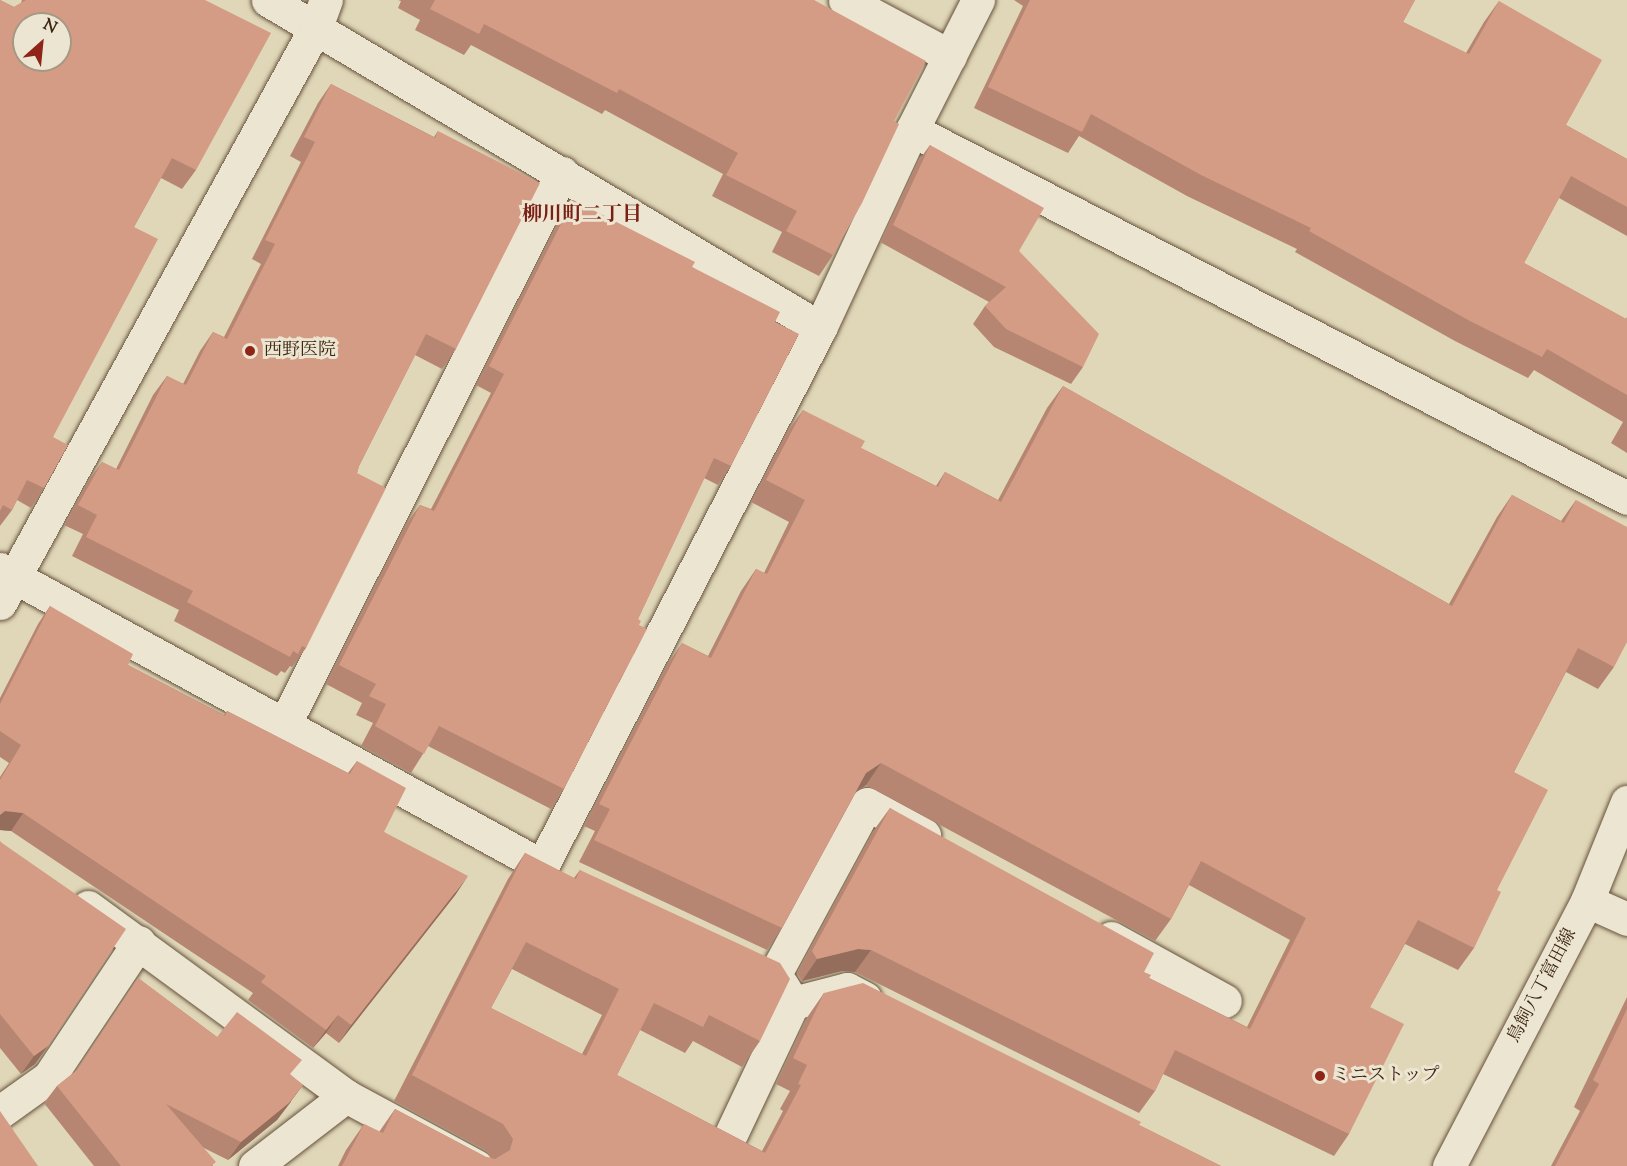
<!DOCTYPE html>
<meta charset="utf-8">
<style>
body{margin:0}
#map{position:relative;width:1627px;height:1166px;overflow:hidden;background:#e0d7b8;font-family:"Sorts Mill Goudy","Noto Serif JP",serif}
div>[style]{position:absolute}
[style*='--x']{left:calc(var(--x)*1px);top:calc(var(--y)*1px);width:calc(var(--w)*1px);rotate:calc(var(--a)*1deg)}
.roads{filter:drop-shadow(0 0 2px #66523c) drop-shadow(0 0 2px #66523c)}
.street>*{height:33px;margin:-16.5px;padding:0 16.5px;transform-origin:16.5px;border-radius:16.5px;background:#ebe5d1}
.secondary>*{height:33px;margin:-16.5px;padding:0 16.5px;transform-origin:16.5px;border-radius:16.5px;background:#ebe5d1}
.wall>*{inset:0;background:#b68672}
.shaded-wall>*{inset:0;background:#946d5d}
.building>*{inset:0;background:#d49c85}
.dots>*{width:16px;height:16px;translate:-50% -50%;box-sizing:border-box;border:3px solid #ebe5d1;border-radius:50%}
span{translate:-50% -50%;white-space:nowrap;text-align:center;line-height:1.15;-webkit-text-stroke:6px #ebe5d1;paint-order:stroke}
.poi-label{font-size:18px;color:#3d2512}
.left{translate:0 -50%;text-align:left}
.street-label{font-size:18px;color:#3d2512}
.neighbourhood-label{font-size:20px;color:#7a1f14;font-weight:700}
.north{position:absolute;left:12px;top:12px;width:60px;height:60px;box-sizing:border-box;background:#ebe5d1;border:2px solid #a59885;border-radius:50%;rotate:27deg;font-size:16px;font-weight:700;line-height:24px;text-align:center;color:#3d2512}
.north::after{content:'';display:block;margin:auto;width:21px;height:27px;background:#8f2418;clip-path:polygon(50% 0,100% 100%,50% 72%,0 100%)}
</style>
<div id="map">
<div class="roads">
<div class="street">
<div style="--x:268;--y:0;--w:642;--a:30.72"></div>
<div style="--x:845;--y:0;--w:119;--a:28.1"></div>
<div style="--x:912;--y:130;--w:804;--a:27.23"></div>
<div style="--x:0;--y:569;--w:618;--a:28.72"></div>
<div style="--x:542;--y:866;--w:606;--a:-62.67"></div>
<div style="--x:820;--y:328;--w:218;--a:-65.1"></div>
<div style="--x:912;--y:130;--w:146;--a:-63.1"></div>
<div style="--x:0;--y:603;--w:657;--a:-61.25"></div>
<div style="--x:316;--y:27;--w:29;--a:-70"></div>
<div style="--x:285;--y:723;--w:616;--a:-63.27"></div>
<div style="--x:1587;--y:901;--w:44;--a:24.2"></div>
<div style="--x:88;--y:907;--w:320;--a:36.2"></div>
<div style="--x:346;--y:1096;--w:148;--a:28.3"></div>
<div style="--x:1111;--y:938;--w:130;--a:28.9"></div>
<div style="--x:775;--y:974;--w:193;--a:-61.6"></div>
<div style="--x:867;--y:804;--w:65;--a:28.5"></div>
<div style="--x:793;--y:1003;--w:56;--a:-14.5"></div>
<div style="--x:847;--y:989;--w:20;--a:27"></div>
<div style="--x:0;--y:1112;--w:60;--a:-35.5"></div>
<div style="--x:49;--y:1077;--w:162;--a:-56.3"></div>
<div style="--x:731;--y:1134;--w:145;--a:-64.7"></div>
<div style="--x:793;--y:1003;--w:22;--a:-122"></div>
<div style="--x:255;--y:1166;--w:115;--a:-37.6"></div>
</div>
<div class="secondary">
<div style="--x:1449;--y:1166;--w:299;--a:-62.5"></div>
<div style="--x:1587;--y:901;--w:107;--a:-68"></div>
</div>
</div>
<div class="wall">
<div style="clip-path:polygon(0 0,14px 7px,21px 3px,22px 0,205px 0,196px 170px,182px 189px,161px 178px,134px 227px,53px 437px,44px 488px,31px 508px,17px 500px,12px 510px,0 526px)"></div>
<div style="clip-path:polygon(398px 0,814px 0,894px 121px,833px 255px,819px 276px,772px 252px,782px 232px,712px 196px,723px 174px,605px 110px,602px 114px,471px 45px,464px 55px,415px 30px,420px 20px,398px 8px,401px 1px)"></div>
<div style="clip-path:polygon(1014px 0,1415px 0,1403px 22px,1466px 53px,1484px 22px,1499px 1px,1566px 125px,1627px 159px,1627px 236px,1559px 198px,1524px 263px,1626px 319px,1627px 317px,1627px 453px,1611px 443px,1623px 422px,1534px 370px,1528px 378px,1455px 341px,1295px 252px,1297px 249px,1187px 196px,1079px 136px,1068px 153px,974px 108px,1023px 6px)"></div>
<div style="clip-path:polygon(331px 84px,434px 137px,438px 131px,456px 349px,442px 369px,415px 355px,359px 466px,306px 648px,292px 667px,290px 666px,285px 673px,281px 671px,277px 676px,174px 621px,179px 610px,72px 556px,83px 534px,64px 525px,88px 481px,102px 462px,116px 469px,153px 395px,167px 376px,183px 384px,200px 351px,213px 332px,224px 337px,261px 264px,252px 259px,301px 162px,290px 156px,318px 103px)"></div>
<div style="clip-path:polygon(930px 145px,1019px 251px,1083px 367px,1071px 384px,994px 347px,973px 324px,985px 306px,989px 302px,880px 242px,917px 163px)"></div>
<div style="clip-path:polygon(573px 200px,692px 267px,775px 322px,731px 466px,718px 485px,704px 478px,638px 619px,564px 789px,551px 809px,428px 746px,411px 773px,361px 746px,373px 723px,356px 715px,362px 703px,326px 684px,406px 524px,420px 505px,431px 509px,491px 393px,476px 385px,560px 219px)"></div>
<div style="clip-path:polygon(1063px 386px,1449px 604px,1497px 517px,1512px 495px,1561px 521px,1576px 500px,1614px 667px,1598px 689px,1566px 672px,1514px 772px,1497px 890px,1474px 948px,1458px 970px,1405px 944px,1370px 1007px,1349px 1134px,1334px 1156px,1163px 1074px,1155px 1091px,1139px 1113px,855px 972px,842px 971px,802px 981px,797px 973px,874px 830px,890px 808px,1144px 972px,1149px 978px,1247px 1027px,1290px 940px,1189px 885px,1171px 919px,1155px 941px,866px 785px,856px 792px,782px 928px,767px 950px,579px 862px,595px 831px,584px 826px,667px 665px,682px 643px,708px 656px,741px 591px,756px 569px,764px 573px,789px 522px,751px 502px,787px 432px,803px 410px,861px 448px,936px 486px,945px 472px,998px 500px,1047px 408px)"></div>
<div style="clip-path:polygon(50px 606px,128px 665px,224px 715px,227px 711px,348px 773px,357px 761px,384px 832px,456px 894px,339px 1043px,326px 1033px,313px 1048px,248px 1000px,253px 993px,11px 831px,0 830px,0 777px,9px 763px,0 757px,0 698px,38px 624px)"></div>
<div style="clip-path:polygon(0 841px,48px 1046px,35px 1064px,21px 1074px,0 1048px)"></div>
<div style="clip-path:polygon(evenodd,525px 853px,574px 878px,580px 870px,760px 1041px,742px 1067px,693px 1041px,685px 1053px,640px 1030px,617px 1075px,762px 1151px,783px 1111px,780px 1109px,790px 1091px,776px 1084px,806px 1019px,824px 993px,1139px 1125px,1221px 1166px,338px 1166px,346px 1150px,364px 1124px,379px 1132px,395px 1109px,486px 1157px,491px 1158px,485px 1150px,394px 1101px,508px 879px,525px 853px,512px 969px,602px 1015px,582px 1054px,491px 1008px,512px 969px)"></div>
<div style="clip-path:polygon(138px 978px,217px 1037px,291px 1075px,291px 1102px,277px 1120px,228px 1160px,202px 1147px,213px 1166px,94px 1166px,44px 1103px,57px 1086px,76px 1071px)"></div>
<div style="clip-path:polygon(1627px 997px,1627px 1166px,1551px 1166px,1580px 1111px,1574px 1107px)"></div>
</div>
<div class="shaded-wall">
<div style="clip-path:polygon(881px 763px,866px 785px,851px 795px,866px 773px)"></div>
<div style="clip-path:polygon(5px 811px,23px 813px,11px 831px,0 830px,0 815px)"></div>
<div style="clip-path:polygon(468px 876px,456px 894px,339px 1043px,351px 1025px)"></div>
<div style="clip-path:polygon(858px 949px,871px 950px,855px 972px,842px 971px,802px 981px,817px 959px)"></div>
<div style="clip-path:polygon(338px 1015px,326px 1033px,313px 1048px,326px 1030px)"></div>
<div style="clip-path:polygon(48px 1046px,35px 1064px,21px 1074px,34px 1056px)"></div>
<div style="clip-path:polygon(303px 1085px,277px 1120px,228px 1160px,241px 1142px)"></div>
</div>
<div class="building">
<div style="clip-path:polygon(evenodd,0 0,14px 7px,26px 0,205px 0,271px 33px,196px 170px,172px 158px,134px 227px,158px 239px,53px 437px,68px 445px,44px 488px,27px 480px,12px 510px,3px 505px,0 511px,0 0,24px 24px,60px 24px,60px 60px,24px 60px,24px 24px)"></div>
<div style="clip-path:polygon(435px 0,814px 0,926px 61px,894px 121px,899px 124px,862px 203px,833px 255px,786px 231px,797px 211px,726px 175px,738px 153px,619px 89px,617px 93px,484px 24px,479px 34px,430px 9px)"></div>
<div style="clip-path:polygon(1030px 0,1415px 0,1403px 22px,1469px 54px,1499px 1px,1602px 60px,1566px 125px,1627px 159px,1627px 207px,1571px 176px,1524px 263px,1626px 319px,1627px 318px,1627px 395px,1547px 349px,1542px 357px,1470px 321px,1309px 231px,1311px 228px,1201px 175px,1091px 114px,1082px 132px,988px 87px)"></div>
<div style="clip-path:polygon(331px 84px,435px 138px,438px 131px,540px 183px,456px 349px,426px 334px,359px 466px,357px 473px,386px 488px,306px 648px,302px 646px,298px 654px,293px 651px,290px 657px,187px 602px,193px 591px,86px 537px,97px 515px,78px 505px,102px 462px,119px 470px,167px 376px,186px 385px,213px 332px,227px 339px,275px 244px,265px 240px,315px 142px,304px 137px)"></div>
<div style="clip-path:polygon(930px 145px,1044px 208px,1019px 251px,1099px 334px,1083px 367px,1006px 329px,985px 306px,1006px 287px,893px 225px)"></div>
<div style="clip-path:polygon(573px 200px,695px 262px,692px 267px,780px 312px,775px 322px,799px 334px,731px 466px,714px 458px,638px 619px,641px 621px,639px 625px,647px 629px,564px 789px,439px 726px,424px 754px,375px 726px,386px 704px,369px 696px,376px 684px,339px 665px,420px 505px,434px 511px,504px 374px,489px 366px)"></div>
<div style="clip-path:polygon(1063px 386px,1452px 606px,1512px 495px,1564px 523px,1576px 500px,1627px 527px,1627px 642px,1614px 667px,1578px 648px,1514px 772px,1548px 790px,1497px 890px,1501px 892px,1474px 948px,1418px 920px,1370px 1007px,1404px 1024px,1349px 1134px,1175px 1050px,1155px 1091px,871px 950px,858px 949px,817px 959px,812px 951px,890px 808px,1154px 953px,1144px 972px,1151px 975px,1149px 978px,1250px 1029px,1306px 918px,1201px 861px,1171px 919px,881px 763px,866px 773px,782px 928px,594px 840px,610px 809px,599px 804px,682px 643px,711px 658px,756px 569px,767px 574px,805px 500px,766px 480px,803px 410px,865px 441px,861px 448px,938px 487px,945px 472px,1001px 502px)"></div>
<div style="clip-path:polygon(50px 606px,133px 654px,128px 665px,225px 716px,227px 711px,350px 774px,357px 761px,406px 788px,384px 832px,468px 876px,351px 1025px,338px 1015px,326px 1030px,261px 982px,266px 976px,23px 813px,5px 811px,0 815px,0 780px,21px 745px,0 731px,0 704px)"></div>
<div style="clip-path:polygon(0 841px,2px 843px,126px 929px,48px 1046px,34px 1056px,0 1014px)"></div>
<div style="clip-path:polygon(evenodd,525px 853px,576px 879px,580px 870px,780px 963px,790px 979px,760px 1041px,709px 1015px,703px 1027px,654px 1003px,617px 1075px,765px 1153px,801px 1085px,798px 1084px,807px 1065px,793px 1058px,824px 993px,863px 983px,1141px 1122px,1139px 1125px,1221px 1166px,342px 1166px,364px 1124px,383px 1133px,395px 1109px,486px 1157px,495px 1159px,510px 1150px,513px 1139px,503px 1124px,412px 1075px,525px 853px,526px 942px,619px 989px,586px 1056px,491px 1008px,526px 942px)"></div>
<div style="clip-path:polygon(138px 978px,217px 1037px,237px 1012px,302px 1060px,290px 1074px,303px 1085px,289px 1103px,241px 1142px,166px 1104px,216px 1162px,211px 1166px,121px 1166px,57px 1086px,77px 1070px)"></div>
<div style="clip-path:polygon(1627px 1009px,1627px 1166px,1555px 1166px,1599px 1084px,1593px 1080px)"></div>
<div style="clip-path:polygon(0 1111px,38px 1166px,0 1166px)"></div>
</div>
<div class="dots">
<div style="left:250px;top:351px;background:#8f2418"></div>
<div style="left:1320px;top:1076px;background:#8f2418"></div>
</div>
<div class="poi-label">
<span class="left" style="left:264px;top:351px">西野医院</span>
<span class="left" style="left:1332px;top:1076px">ミニストップ</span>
</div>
<div class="street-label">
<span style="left:1543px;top:986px;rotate:-62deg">鳥飼八丁富田線</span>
</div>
<div class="neighbourhood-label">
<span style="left:582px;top:215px">柳川町二丁目</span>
</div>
<div class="north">N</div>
</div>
